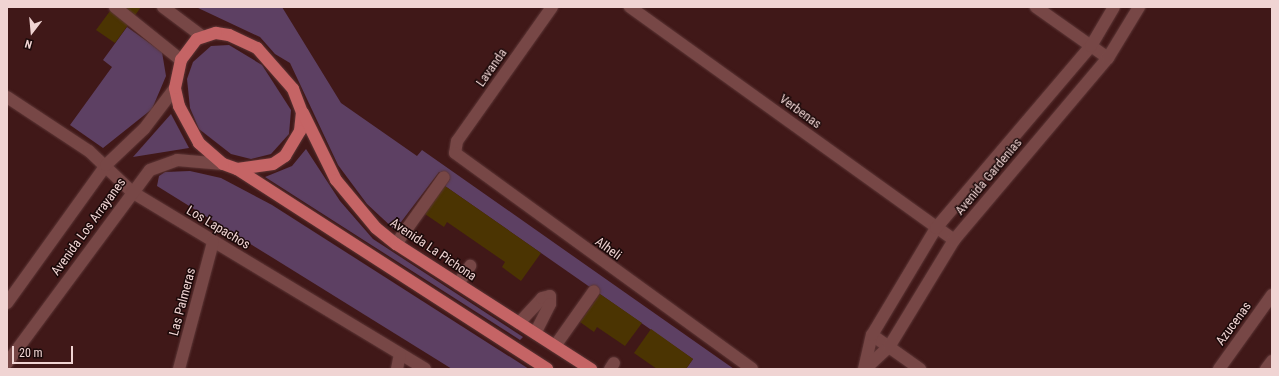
<!DOCTYPE html>
<style>
body{margin:0}
#map{position:relative;width:1279px;height:376px;overflow:hidden;background:#401818;font-family:"Roboto Condensed",sans-serif}
div>[style]{position:absolute}
[style*='--x']{left:calc(var(--x)*1px);top:calc(var(--y)*1px);width:calc(var(--w)*1px);rotate:calc(var(--a)*1deg)}
.green>*{inset:0;background:#5d4063}
.building>*{inset:0;background:#4b3402}
.roads{filter:drop-shadow(0 0 1px #5c3636) drop-shadow(0 0 1px #5c3636)}
.minor>*{height:12px;margin:-6px;padding:0 6px;transform-origin:6px;border-radius:6px;background:#774746}
.major>*{height:12px;margin:-6px;padding:0 6px;transform-origin:6px;border-radius:6px;background:#c56465}
span{translate:-50% -50%;white-space:nowrap;text-align:center;line-height:1.15;-webkit-text-stroke:3px #1b0909;paint-order:stroke}
.street-label{font-size:13px;color:#f0d4d3}
.frame{position:absolute;inset:0;border:8px solid #f0d4d3;pointer-events:none}
.north{position:absolute;left:12px;top:12px;width:40px;height:40px;-webkit-text-stroke:3px #1b0909;paint-order:stroke;rotate:196deg;font-size:11px;font-weight:700;line-height:16px;text-align:center;color:#f0d4d3}
.north::after{content:'';display:block;margin:auto;width:14px;height:18px;background:#f0d4d3;clip-path:polygon(50% 0,100% 100%,50% 72%,0 100%)}
.scale{position:absolute;left:12px;top:346px;width:61px;height:18px;box-sizing:border-box;border:2px solid #f0d4d3;border-top:0;padding-left:5px;font-size:12px;line-height:14px;white-space:nowrap;color:#f0d4d3;-webkit-text-stroke:3px #1b0909;paint-order:stroke}
</style>
<div id="map">
<div class="green">
<div style="clip-path:polygon(196px 7px,282px 7px,341px 103px,417px 156px,422px 150px,734px 369px,686px 369px,693px 359px,445px 186px,450px 179px,439px 172px,395px 230px,367px 204px,338px 165px,290px 63px,275px 54px,260px 37px)"></div>
<div style="clip-path:polygon(127px 27px,162px 52px,166px 76px,152px 109px,103px 148px,70px 125px,112px 67px,103px 60px)"></div>
<div style="clip-path:polygon(229px 45px,262px 65px,291px 110px,289px 134px,271px 154px,251px 159px,231px 154px,199px 129px,190px 108px,187px 79px,193px 62px,211px 46px)"></div>
<div style="clip-path:polygon(171px 114px,189px 148px,133px 157px)"></div>
<div style="clip-path:polygon(306px 149px,340px 201px,373px 239px,523px 337px,520px 340px,265px 177px,292px 166px)"></div>
<div style="clip-path:polygon(190px 171px,221px 178px,272px 205px,529px 369px,452px 369px,157px 186px,159px 176px,165px 172px)"></div>
</div>
<div class="building">
<div style="clip-path:polygon(113px 7px,141px 7px,115px 43px,96px 30px)"></div>
<div style="clip-path:polygon(445px 186px,541px 253px,521px 281px,502px 267px,505px 262px,447px 222px,444px 227px,425px 214px)"></div>
<div style="clip-path:polygon(600px 294px,642px 323px,625px 346px,597px 327px,594px 332px,580px 322px)"></div>
<div style="clip-path:polygon(651px 329px,693px 359px,686px 369px,657px 369px,634px 353px)"></div>
</div>
<div class="roads">
<div class="minor">
<div style="--x:115;--y:7;--w:85;--a:38.8"></div>
<div style="--x:163;--y:7;--w:50;--a:36.9"></div>
<div style="--x:552;--y:7;--w:164;--a:125.3"></div>
<div style="--x:457;--y:141;--w:12;--a:99"></div>
<div style="--x:455;--y:153;--w:367;--a:36"></div>
<div style="--x:630;--y:7;--w:399;--a:35.7"></div>
<div style="--x:1036;--y:7;--w:88;--a:35.3"></div>
<div style="--x:7;--y:97;--w:98;--a:33.4"></div>
<div style="--x:89;--y:151;--w:59;--a:43.6"></div>
<div style="--x:132;--y:192;--w:342;--a:31.1"></div>
<div style="--x:396;--y:244;--w:82;--a:-54.4"></div>
<div style="--x:458;--y:284;--w:22;--a:-56"></div>
<div style="--x:7;--y:303;--w:170;--a:-54.3"></div>
<div style="--x:106;--y:165;--w:52;--a:-43.5"></div>
<div style="--x:144;--y:129;--w:51;--a:-52.9"></div>
<div style="--x:519;--y:323;--w:34;--a:-47"></div>
<div style="--x:542;--y:298;--w:8;--a:-14"></div>
<div style="--x:550;--y:296;--w:8;--a:90"></div>
<div style="--x:550;--y:304;--w:33;--a:117"></div>
<div style="--x:872;--y:335;--w:59;--a:35.3"></div>
<div style="--x:555;--y:346;--w:67;--a:-54.7"></div>
<div style="--x:7;--y:363;--w:240;--a:-53.5"></div>
<div style="--x:150;--y:170;--w:29;--a:-20"></div>
<div style="--x:177;--y:160;--w:46;--a:5"></div>
<div style="--x:179;--y:369;--w:131;--a:-75"></div>
<div style="--x:397;--y:369;--w:15;--a:-79"></div>
<div style="--x:610;--y:369;--w:7;--a:-56"></div>
<div style="--x:864;--y:369;--w:35;--a:-77"></div>
<div style="--x:872;--y:335;--w:125;--a:-59.1"></div>
<div style="--x:936;--y:228;--w:239;--a:-49.6"></div>
<div style="--x:1091;--y:46;--w:45;--a:-59.5"></div>
<div style="--x:865;--y:369;--w:33;--a:-43"></div>
<div style="--x:889;--y:347;--w:125;--a:-58.7"></div>
<div style="--x:954;--y:240;--w:238;--a:-49.8"></div>
<div style="--x:1108;--y:58;--w:60;--a:-58.7"></div>
<div style="--x:1219;--y:369;--w:91;--a:-54.4"></div>
<div style="--x:1266;--y:369;--w:10;--a:-53"></div>
</div>
<div class="major">
<div style="--x:216;--y:33;--w:13;--a:9"></div>
<div style="--x:229;--y:35;--w:31;--a:25"></div>
<div style="--x:257;--y:48;--w:55;--a:48.7"></div>
<div style="--x:293;--y:89;--w:25;--a:69"></div>
<div style="--x:302;--y:112;--w:19;--a:96"></div>
<div style="--x:300;--y:131;--w:29;--a:121"></div>
<div style="--x:285;--y:156;--w:14;--a:146"></div>
<div style="--x:273;--y:164;--w:36;--a:172"></div>
<div style="--x:237;--y:169;--w:15;--a:-160"></div>
<div style="--x:223;--y:164;--w:32;--a:-139"></div>
<div style="--x:199;--y:143;--w:42;--a:-118.4"></div>
<div style="--x:179;--y:106;--w:18;--a:-103"></div>
<div style="--x:175;--y:88;--w:29;--a:-78"></div>
<div style="--x:181;--y:60;--w:26;--a:-53"></div>
<div style="--x:197;--y:39;--w:20;--a:-18"></div>
<div style="--x:303;--y:113;--w:75;--a:63.8"></div>
<div style="--x:336;--y:180;--w:62;--a:50.2"></div>
<div style="--x:376;--y:228;--w:26;--a:39"></div>
<div style="--x:396;--y:244;--w:232;--a:32.7"></div>
<div style="--x:237;--y:169;--w:369;--a:32.8"></div>
</div>
</div>
<div class="street-label">
<span style="left:492px;top:68px;rotate:-55deg">Lavanda</span>
<span style="left:800px;top:112px;rotate:36deg">Verbenas</span>
<span style="left:989px;top:177px;rotate:-50deg">Avenida Gardenias</span>
<span style="left:89px;top:227px;rotate:-54deg">Avenida Los Arrayanes</span>
<span style="left:218px;top:228px;rotate:31deg">Los Lapachos</span>
<span style="left:608px;top:249px;rotate:36deg">Alheli</span>
<span style="left:433px;top:250px;rotate:34deg">Avenida La Pichona</span>
<span style="left:183px;top:302px;rotate:-75deg">Las Palmeras</span>
<span style="left:1234px;top:324px;rotate:-54deg">Azucenas</span>
</div>
<div class="frame"></div>
<div class="north">N</div>
<div class="scale">20 m</div>
</div>
